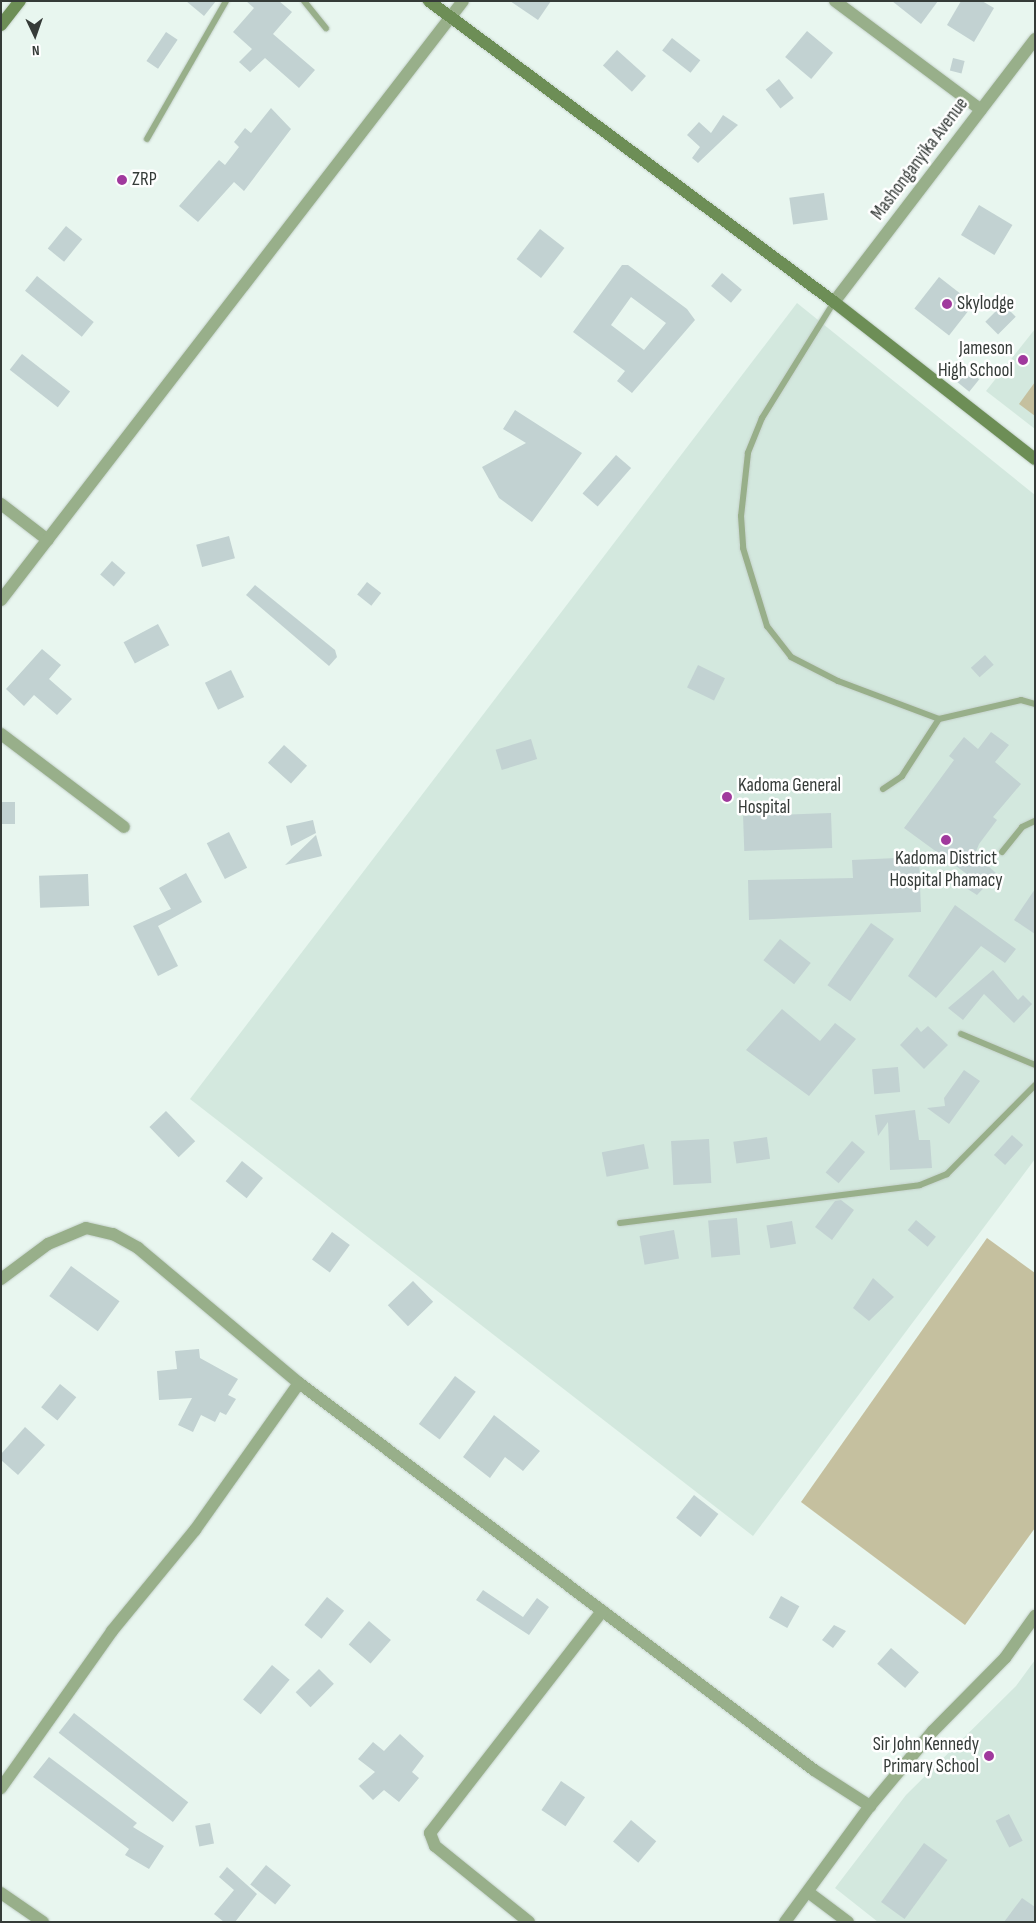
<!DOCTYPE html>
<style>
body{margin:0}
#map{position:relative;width:1036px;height:1923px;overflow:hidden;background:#e8f6ef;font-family:"Sofia Sans Condensed",sans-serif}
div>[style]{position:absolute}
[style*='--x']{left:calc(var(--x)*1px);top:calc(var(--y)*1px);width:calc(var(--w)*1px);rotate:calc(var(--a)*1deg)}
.built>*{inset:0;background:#d3e8de}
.green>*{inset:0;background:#c5c09f}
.building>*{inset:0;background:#c2d2d2;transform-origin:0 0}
.roads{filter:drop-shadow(0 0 1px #c4d1ca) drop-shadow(0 0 1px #c4d1ca)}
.lane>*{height:6px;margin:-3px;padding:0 3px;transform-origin:3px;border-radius:3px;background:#98af8a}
.street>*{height:12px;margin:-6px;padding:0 6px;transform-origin:6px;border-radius:6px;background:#98af8a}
.secondary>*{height:12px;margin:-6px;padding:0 6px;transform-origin:6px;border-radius:6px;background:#6d8e56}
.dots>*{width:14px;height:14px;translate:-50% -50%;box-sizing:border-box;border:2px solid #fff;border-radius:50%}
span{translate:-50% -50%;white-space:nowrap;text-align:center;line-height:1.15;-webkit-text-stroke:5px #fff;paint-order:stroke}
.street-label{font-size:19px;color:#353b38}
.poi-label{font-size:19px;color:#353b38}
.left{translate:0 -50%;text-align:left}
.right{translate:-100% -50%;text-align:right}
.frame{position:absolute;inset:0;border:2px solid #353b38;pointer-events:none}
.north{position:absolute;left:10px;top:10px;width:50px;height:50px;-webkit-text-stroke:4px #fff;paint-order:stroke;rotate:177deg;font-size:14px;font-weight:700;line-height:20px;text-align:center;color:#353b38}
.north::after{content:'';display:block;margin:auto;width:18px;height:22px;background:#353b38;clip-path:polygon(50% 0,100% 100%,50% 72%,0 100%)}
</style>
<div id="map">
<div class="built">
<div style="clip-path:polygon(797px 303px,1035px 495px,1035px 1159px,753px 1536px,190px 1099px)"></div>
<div style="clip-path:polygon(1035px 329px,1035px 429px,986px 391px)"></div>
<div style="clip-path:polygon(1035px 1660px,1035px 1922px,878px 1922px,835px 1888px,906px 1795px,1016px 1686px)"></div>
</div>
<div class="green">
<div style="clip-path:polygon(1035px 382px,1035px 416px,1019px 404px)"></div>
<div style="clip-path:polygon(987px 1238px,1035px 1273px,1035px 1528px,965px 1625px,801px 1502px)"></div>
</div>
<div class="building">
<div style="clip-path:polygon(186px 1px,216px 1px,204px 16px)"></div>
<div style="clip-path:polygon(246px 1px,279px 1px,292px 12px,273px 34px,315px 70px,299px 88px,265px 58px,250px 72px,239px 62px,252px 49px,233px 32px,254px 8px)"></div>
<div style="clip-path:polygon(510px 1px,551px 1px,538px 20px)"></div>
<div style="clip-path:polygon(892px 1px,938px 1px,921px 24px)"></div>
<div style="clip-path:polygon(961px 1px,982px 1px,994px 8px,974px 42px,947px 25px)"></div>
<div style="left:807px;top:31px;width:34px;height:34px;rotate:40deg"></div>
<div style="left:166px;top:32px;width:14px;height:35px;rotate:34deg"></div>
<div style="left:672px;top:38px;width:36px;height:16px;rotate:38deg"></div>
<div style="left:617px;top:50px;width:39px;height:21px;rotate:42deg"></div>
<div style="left:953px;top:58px;width:12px;height:13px;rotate:14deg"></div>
<div style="left:779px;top:79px;width:24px;height:17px;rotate:52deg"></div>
<div style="clip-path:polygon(271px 108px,291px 129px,244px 191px,234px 182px,198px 222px,179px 206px,219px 160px,225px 165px,239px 147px,234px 142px,245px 128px,251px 133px)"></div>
<div style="clip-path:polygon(723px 115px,738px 125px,698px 163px,692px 158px,700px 147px,687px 135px,699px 122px,711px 133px)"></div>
<div style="left:824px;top:193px;width:27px;height:35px;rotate:82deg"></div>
<div style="left:979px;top:205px;width:39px;height:35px;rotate:31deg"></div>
<div style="left:66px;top:226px;width:21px;height:29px;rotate:39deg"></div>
<div style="left:540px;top:229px;width:31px;height:38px;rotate:38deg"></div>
<div style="clip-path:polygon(evenodd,622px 265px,628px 265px,687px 309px,695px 320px,632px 393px,617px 381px,625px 371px,573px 332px,622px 265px,631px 297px,666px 323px,644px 350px,611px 325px,631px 297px)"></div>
<div style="left:722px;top:273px;width:26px;height:17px;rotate:40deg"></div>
<div style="left:37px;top:276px;width:73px;height:19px;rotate:39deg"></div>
<div style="left:939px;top:277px;width:44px;height:40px;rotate:38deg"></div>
<div style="left:1003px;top:304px;width:18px;height:25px;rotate:45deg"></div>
<div style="left:22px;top:354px;width:61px;height:20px;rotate:38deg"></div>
<div style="left:963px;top:366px;width:21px;height:16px;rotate:39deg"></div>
<div style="clip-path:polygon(515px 410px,582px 453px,532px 522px,499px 498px,482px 467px,526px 443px,503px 429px)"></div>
<div style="left:616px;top:455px;width:20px;height:51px;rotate:41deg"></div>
<div style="left:229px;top:536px;width:23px;height:34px;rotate:75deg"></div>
<div style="left:112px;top:561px;width:18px;height:18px;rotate:41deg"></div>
<div style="left:367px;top:582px;width:18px;height:16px;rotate:38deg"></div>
<div style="clip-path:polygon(255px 585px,335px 650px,337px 657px,329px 666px,246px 595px)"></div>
<div style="left:158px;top:624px;width:24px;height:39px;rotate:62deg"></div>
<div style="clip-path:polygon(42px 649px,61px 665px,49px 679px,72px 699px,57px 715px,34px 695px,24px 706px,6px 689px)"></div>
<div style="left:985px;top:655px;width:13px;height:19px;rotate:48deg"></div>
<div style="left:698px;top:665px;width:30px;height:25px;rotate:26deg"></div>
<div style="left:231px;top:670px;width:30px;height:29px;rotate:64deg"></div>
<div style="clip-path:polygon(991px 732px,1009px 745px,995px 762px,1021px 784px,993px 817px,997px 820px,979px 844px,975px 854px,997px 874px,977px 895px,966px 888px,975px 880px,904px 828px,954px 760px,949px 756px,964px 737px,978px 749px)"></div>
<div style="left:531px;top:739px;width:21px;height:37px;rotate:73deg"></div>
<div style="left:284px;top:745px;width:31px;height:24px;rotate:42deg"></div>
<div style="left:1px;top:802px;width:14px;height:22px"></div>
<div style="left:831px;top:813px;width:35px;height:88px;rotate:88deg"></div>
<div style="clip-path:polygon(313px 820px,316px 833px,291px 846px,286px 826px)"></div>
<div style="left:229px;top:832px;width:40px;height:25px;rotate:63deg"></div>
<div style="clip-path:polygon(316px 835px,322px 856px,285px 865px)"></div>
<div style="clip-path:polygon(919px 857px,921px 912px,749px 920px,748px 880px,853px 878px,852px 860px)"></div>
<div style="clip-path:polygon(186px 873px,202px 902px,158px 926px,178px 966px,158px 976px,133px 926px,171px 909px,159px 888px)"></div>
<div style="left:88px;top:874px;width:32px;height:49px;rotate:88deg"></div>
<div style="clip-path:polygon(1035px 889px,1035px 934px,1014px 920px)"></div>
<div style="clip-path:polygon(955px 905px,1016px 949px,1005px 963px,981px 946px,936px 998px,908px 976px)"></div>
<div style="left:871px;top:923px;width:28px;height:76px;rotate:35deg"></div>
<div style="left:780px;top:939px;width:39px;height:27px;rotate:38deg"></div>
<div style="clip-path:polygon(993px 970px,1018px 1000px,1023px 995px,1032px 1004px,1014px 1023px,984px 994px,963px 1020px,948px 1008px)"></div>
<div style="clip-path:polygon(782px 1009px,820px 1041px,835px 1023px,856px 1039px,809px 1096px,746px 1050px)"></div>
<div style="clip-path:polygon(928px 1026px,948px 1045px,924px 1069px,900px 1045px,917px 1027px,921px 1032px)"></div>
<div style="left:898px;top:1067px;width:25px;height:26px;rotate:85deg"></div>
<div style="clip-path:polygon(964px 1070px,980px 1081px,949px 1124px,927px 1108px,945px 1106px,944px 1098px)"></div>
<div style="clip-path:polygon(915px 1110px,919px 1140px,930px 1140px,932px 1168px,890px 1170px,888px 1122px,878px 1136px,875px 1115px)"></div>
<div style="left:166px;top:1111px;width:42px;height:23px;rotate:46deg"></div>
<div style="left:1012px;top:1135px;width:15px;height:27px;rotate:42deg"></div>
<div style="left:767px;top:1137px;width:22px;height:34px;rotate:82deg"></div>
<div style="left:709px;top:1139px;width:44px;height:38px;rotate:87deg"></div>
<div style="left:852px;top:1141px;width:17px;height:41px;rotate:40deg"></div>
<div style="left:644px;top:1144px;width:25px;height:43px;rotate:79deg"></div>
<div style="left:242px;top:1161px;width:27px;height:26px;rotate:39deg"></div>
<div style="clip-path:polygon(841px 1200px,854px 1210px,832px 1240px,815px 1227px,835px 1201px)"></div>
<div style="left:737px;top:1218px;width:37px;height:29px;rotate:85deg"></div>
<div style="left:916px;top:1220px;width:26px;height:13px;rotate:40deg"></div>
<div style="left:792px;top:1221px;width:23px;height:26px;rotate:80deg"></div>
<div style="left:674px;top:1230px;width:29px;height:35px;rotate:80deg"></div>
<div style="left:332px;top:1232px;width:22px;height:34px;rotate:36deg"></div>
<div style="left:71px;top:1266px;width:60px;height:37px;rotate:36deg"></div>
<div style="clip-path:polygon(873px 1278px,894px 1297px,869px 1321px,853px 1308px)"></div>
<div style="left:413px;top:1281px;width:29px;height:35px;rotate:46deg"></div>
<div style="clip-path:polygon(199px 1349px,200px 1358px,238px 1379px,228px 1395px,236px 1399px,226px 1415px,220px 1412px,215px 1422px,201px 1415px,193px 1432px,178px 1425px,192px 1398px,159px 1400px,157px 1371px,177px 1369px,175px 1351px)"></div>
<div style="left:455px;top:1376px;width:26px;height:60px;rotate:37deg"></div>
<div style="left:60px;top:1384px;width:21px;height:30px;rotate:39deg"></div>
<div style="clip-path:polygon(494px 1415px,540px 1451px,523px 1471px,505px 1457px,490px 1478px,463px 1457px)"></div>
<div style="clip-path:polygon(25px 1427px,45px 1445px,18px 1475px,1px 1460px,1px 1454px)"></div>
<div style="left:694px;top:1495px;width:31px;height:29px;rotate:38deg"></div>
<div style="clip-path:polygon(483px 1590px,523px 1617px,537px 1598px,549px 1607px,529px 1635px,476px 1600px)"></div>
<div style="left:781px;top:1596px;width:21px;height:25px;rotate:29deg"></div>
<div style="left:327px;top:1597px;width:22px;height:36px;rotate:39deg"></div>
<div style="left:369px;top:1621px;width:29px;height:31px;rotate:41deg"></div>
<div style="clip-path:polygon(834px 1625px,846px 1631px,833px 1648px,822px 1640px)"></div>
<div style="left:891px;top:1648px;width:37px;height:21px;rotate:41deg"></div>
<div style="left:272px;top:1665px;width:23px;height:45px;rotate:40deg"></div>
<div style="left:319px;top:1669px;width:21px;height:33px;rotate:45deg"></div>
<div style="left:74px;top:1713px;width:145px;height:25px;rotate:38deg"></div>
<div style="clip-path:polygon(400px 1734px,424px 1756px,412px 1772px,419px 1778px,399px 1802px,384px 1790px,373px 1800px,359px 1786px,375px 1772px,358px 1759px,373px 1742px,384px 1751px)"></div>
<div style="clip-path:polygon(49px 1757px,137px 1823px,133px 1827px,164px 1846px,149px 1869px,125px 1855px,129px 1849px,33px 1777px)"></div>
<div style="left:561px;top:1781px;width:29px;height:35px;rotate:34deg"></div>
<div style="left:1009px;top:1814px;width:30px;height:15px;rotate:63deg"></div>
<div style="left:631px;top:1820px;width:33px;height:28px;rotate:40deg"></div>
<div style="left:210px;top:1823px;width:21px;height:15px;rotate:79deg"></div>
<div style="left:924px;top:1843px;width:29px;height:73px;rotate:36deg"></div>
<div style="left:266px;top:1865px;width:32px;height:25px;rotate:39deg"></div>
<div style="clip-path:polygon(227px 1867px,257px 1894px,235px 1922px,224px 1922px,214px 1914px,234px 1890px,219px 1877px)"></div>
<div style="clip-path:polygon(1022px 1898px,1035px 1907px,1035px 1922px,1004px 1922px)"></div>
</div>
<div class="roads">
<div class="lane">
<div style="--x:304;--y:1;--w:35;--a:51"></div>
<div style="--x:147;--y:139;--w:159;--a:-60.2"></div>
<div style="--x:834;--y:302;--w:137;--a:121.8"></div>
<div style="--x:762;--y:418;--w:38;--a:112"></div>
<div style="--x:748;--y:453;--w:63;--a:96.3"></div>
<div style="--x:741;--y:516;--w:32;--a:86"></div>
<div style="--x:743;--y:548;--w:82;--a:72.9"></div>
<div style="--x:767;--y:626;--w:39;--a:52"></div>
<div style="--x:791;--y:657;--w:53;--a:27.1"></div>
<div style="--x:838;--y:681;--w:108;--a:20.6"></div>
<div style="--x:883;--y:789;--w:23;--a:-34"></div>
<div style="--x:902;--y:776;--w:68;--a:-57"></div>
<div style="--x:939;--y:719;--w:84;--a:-13"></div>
<div style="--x:1021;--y:700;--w:15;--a:16"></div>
<div style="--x:1002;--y:852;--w:32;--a:-51"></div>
<div style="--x:1022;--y:827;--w:14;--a:-25"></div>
<div style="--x:961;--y:1034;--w:80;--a:22.7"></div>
<div style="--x:620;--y:1223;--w:302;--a:-7.2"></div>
<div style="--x:920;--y:1185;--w:29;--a:-22"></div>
<div style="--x:947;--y:1174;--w:125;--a:-45.3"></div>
</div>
<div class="street">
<div style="--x:835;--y:1;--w:182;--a:36.7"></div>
<div style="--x:834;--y:302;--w:331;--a:-52.6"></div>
<div style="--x:1;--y:504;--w:59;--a:37.5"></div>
<div style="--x:1;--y:600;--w:756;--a:-52.36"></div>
<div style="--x:1;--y:734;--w:154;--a:37.1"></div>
<div style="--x:1;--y:1279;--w:59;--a:-36.7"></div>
<div style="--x:48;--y:1244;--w:41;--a:-22.8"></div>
<div style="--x:86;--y:1228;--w:28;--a:13"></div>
<div style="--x:113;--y:1234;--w:29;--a:29"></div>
<div style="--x:138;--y:1248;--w:210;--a:40"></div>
<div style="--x:299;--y:1383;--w:644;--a:36.92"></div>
<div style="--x:814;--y:1770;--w:67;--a:32.7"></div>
<div style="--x:1;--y:1788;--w:192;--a:-54.7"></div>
<div style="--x:112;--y:1631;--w:131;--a:-50.6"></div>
<div style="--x:195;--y:1530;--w:180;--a:-54.7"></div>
<div style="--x:808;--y:1892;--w:50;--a:36.9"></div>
<div style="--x:1;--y:1893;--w:51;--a:34.6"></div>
<div style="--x:529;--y:1922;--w:121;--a:-141"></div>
<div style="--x:435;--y:1846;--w:14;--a:-111"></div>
<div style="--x:430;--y:1833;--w:281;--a:-52.2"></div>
<div style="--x:785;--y:1922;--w:144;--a:-53.8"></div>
<div style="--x:870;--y:1806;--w:98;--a:-50"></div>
<div style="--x:933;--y:1731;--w:103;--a:-45.4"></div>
<div style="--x:1005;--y:1658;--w:52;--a:-54.5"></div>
</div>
<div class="secondary">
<div style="--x:429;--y:1;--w:505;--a:36.62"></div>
<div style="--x:834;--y:302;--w:255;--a:38"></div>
<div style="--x:1;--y:25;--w:31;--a:-52"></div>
</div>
</div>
<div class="dots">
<div style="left:122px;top:180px;background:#a0399d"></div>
<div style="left:947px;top:304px;background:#a0399d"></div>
<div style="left:1023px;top:360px;background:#a0399d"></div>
<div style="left:727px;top:797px;background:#a0399d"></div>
<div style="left:946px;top:840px;background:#a0399d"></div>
<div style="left:989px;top:1756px;background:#a0399d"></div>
</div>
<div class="street-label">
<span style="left:920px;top:159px;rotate:-53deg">Mashonganyika Avenue</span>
</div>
<div class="poi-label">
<span class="left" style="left:132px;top:180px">ZRP</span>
<span class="left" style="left:957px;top:304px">Skylodge</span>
<span class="right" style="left:1013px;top:360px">Jameson<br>High School</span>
<span class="left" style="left:738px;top:797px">Kadoma General<br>Hospital</span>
<span style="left:946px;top:870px">Kadoma District<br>Hospital Phamacy</span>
<span class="right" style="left:979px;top:1756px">Sir John Kennedy<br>Primary School</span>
</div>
<div class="frame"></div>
<div class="north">N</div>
</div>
